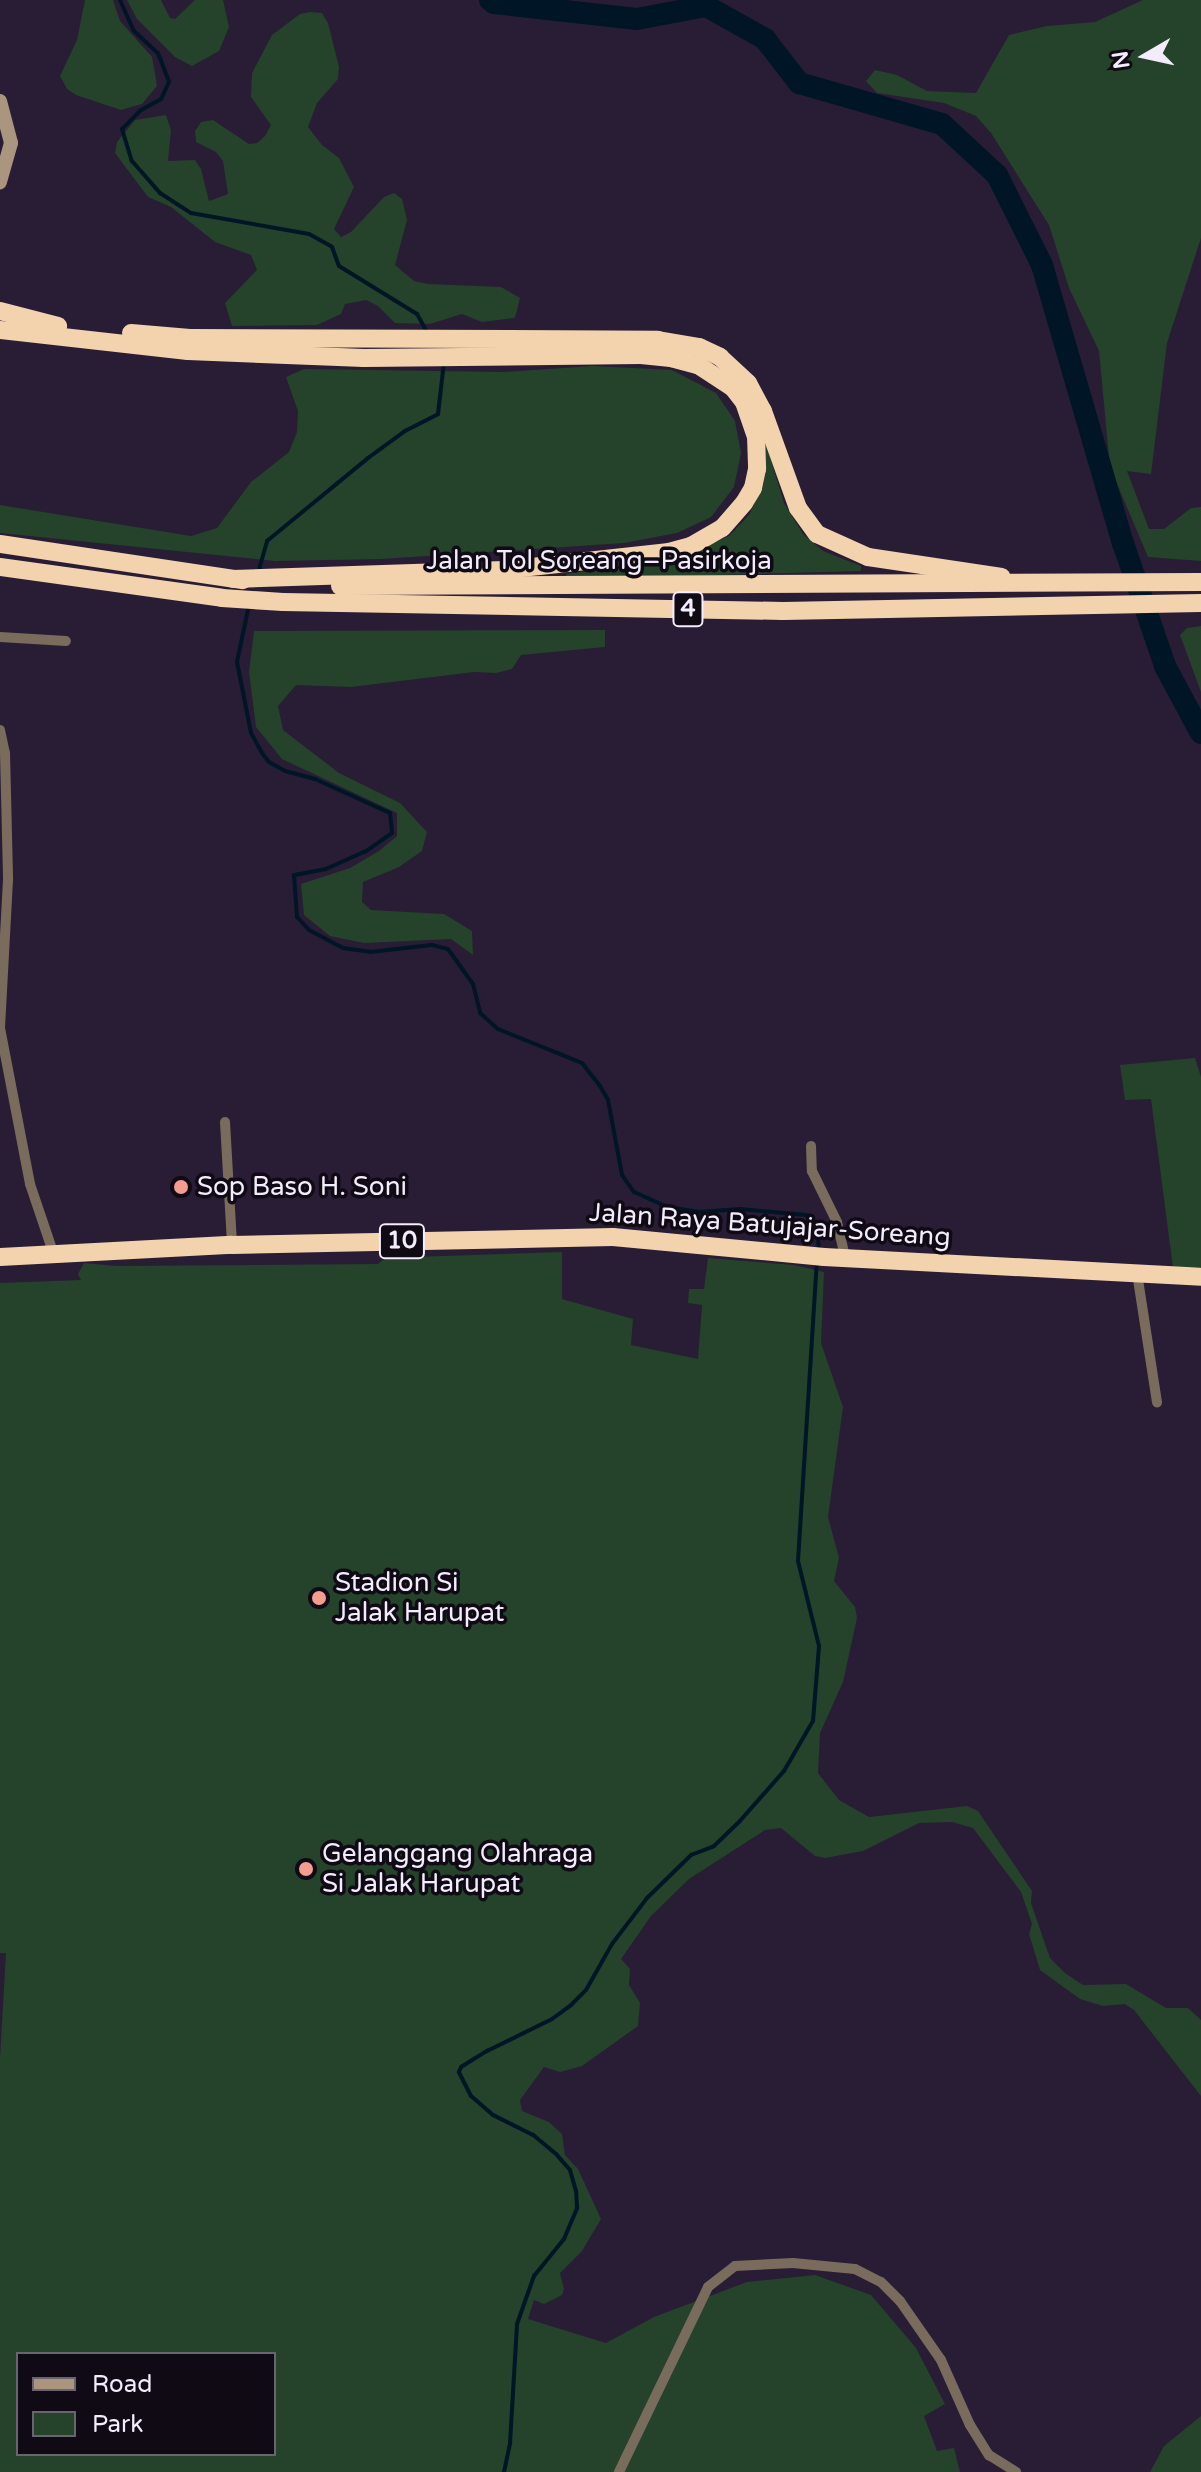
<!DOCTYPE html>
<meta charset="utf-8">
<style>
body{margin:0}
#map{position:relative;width:1201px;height:2472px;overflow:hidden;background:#281d35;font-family:"Varela Round",sans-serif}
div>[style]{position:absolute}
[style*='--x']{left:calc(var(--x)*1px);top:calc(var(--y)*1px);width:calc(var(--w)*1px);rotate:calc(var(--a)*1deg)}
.green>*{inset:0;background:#25422a}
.stream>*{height:4px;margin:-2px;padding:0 2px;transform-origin:2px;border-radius:2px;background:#001627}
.river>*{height:22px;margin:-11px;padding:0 11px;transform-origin:11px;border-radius:11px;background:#001627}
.street>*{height:10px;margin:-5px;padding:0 5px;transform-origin:5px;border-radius:5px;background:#796c5d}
.secondary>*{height:14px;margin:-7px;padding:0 7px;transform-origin:7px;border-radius:7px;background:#aa957e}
.highway>*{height:18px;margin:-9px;padding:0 9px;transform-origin:9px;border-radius:9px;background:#f3d2ae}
.dots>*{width:22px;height:22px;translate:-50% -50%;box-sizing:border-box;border:4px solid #0f0a14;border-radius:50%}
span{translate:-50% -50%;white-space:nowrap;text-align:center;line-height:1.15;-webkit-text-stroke:7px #0f0a14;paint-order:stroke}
.shield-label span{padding:2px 6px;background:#0f0a14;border:2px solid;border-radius:6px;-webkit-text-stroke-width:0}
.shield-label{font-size:24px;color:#f2ecfc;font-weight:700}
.street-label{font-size:26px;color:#f2ecfc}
.poi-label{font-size:26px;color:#f2ecfc}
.left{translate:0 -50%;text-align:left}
.legend{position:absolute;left:16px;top:2352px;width:260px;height:104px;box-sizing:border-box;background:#0f0a14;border:2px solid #6a6471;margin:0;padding:10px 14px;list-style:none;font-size:24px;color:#f2ecfc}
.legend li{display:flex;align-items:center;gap:16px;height:40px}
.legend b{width:40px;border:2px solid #6a6471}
.north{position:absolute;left:1105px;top:16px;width:80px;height:80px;-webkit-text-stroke:6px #0f0a14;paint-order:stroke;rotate:261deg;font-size:22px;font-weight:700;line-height:32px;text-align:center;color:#f2ecfc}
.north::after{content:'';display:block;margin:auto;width:28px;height:36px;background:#f2ecfc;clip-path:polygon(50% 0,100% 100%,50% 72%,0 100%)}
</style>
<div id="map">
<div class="green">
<div style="clip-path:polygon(85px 0,113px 0,120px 21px,152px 57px,157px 86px,142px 104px,121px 110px,76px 95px,67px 89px,60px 76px,77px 40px)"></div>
<div style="clip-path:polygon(127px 0,161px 0,170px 18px,175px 19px,195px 0,223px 0,229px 27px,219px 51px,192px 66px,175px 57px,137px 19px)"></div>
<div style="clip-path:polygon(1143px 0,1201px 0,1201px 238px,1167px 343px,1151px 474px,1127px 471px,1149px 529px,1164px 529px,1191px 508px,1201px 507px,1201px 561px,1148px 557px,1110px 467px,1099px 351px,1069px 288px,1049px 225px,991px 133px,976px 116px,944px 103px,877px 93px,866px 81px,875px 70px,897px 75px,927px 91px,976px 93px,1009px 35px,1047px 26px,1095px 22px)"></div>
<div style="clip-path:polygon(310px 12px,322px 13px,328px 23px,339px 67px,338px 79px,317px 103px,308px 127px,322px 145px,339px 158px,354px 187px,334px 229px,341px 237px,351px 232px,384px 197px,394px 193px,402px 199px,407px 220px,395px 265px,414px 281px,428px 284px,501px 287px,520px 298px,515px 318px,482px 322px,462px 314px,430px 324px,395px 323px,378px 306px,366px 300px,345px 304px,341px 314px,317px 325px,232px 326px,225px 303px,257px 270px,251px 255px,215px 242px,171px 207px,148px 197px,115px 153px,117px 142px,135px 120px,166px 115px,171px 130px,168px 161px,195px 160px,201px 169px,209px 201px,228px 194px,223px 161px,216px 152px,196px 142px,195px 131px,201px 122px,213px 120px,249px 144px,257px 143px,265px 136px,271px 125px,251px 97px,252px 73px,272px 35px,300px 14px)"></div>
<div style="clip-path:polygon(593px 366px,672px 370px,716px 393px,735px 421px,741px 453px,734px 487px,711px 517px,677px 533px,624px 543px,381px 559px,275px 561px,0 533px,0 505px,191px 536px,217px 528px,251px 482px,289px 452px,297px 432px,298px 411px,286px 377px,304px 369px,504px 372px)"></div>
<div style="clip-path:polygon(759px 421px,784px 503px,803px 534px,823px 551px,861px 566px,861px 571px,567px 579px,566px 574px,675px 560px,729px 536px,749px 515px,763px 485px,765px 462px)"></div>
<div style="clip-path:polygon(1201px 626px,1201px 692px,1180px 635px,1187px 628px)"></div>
<div style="clip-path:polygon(605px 630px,605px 647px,521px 655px,512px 669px,496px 673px,474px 672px,351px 687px,296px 685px,278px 706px,283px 730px,339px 773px,400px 803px,427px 832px,422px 851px,399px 867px,363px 882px,362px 902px,371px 910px,444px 914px,472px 931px,473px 955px,451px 939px,364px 943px,330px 936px,304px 915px,301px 884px,350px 868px,379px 851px,397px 836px,397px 813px,282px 759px,256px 727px,249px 672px,254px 631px)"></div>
<div style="clip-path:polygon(1195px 1058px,1201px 1077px,1201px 1267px,1173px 1268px,1151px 1099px,1125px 1100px,1120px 1065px)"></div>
<div style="clip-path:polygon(evenodd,562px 1252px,562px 1299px,633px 1319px,631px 1345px,698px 1359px,702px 1305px,688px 1303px,689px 1289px,704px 1289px,708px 1258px,794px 1265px,824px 1272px,821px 1343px,843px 1407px,828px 1517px,839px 1558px,834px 1581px,855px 1607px,857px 1618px,843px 1682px,820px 1733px,818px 1773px,839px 1800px,869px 1817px,967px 1806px,978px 1811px,1032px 1891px,1031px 1903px,1050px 1958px,1065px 1973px,1083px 1985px,1126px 1984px,1166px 2008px,1188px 2008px,1201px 2020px,1201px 2096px,1134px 2010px,1125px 2004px,1103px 2006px,1080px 1999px,1040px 1970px,1029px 1934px,1032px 1924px,1021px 1892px,973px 1828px,952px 1822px,919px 1823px,863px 1851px,825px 1858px,815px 1856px,781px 1828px,765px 1830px,689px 1879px,651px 1916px,621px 1959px,630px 1969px,629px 1985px,640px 2003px,638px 2026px,582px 2066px,560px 2072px,544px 2067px,520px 2100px,522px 2111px,549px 2122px,562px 2134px,565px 2155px,578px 2169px,601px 2219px,582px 2251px,560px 2273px,564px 2289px,562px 2295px,544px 2304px,534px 2300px,528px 2319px,606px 2343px,654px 2317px,747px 2282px,815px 2275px,871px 2295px,916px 2348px,945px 2404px,924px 2416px,937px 2451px,954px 2448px,960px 2472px,0 2472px,0 2058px,6px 1953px,0 1953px,0 1283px,81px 1280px,78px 1274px,84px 1263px,116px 1266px,378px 1264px,385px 1258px,562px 1252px,18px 2354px,274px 2354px,274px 2454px,18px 2454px,18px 2354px)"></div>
<div style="clip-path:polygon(1201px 2416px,1201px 2472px,1150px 2472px,1164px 2446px)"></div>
</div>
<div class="stream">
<div style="--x:120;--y:0;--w:34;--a:66"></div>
<div style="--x:134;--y:31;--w:33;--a:43"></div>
<div style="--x:158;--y:53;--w:31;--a:69"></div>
<div style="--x:169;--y:82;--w:19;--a:115"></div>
<div style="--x:161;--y:99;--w:23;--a:151"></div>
<div style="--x:141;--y:110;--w:27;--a:135"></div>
<div style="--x:122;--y:129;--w:34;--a:73"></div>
<div style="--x:132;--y:161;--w:43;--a:48.8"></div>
<div style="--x:160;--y:193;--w:37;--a:33"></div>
<div style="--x:191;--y:213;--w:120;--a:10.1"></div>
<div style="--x:309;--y:234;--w:26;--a:29"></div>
<div style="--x:332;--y:247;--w:20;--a:70"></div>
<div style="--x:339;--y:266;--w:92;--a:31.6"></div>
<div style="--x:417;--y:314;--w:23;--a:61"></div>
<div style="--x:258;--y:573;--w:33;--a:-74"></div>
<div style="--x:267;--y:541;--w:131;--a:-39.4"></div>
<div style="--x:368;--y:458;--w:46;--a:-36.1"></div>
<div style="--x:405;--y:431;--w:37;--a:-27"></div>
<div style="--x:438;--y:414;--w:52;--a:-83.4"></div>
<div style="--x:249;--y:605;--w:58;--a:101.9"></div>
<div style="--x:237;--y:662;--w:72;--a:78.8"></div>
<div style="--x:251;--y:733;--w:23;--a:61"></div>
<div style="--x:262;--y:753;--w:11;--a:52"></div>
<div style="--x:269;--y:762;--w:18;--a:29"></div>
<div style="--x:285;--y:771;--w:31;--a:15"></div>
<div style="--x:315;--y:779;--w:82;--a:24.4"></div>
<div style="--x:390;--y:813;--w:20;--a:84"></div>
<div style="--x:392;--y:833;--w:32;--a:145"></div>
<div style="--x:366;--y:851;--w:44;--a:155.8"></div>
<div style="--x:326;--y:869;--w:33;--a:169"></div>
<div style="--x:294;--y:875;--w:42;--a:85.9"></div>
<div style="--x:297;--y:917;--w:18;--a:47"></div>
<div style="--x:309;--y:930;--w:38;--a:28"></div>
<div style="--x:343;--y:948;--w:27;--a:8"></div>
<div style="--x:370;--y:952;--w:62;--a:-6.4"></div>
<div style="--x:432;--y:945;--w:16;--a:14"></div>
<div style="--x:448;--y:949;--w:43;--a:54.5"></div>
<div style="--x:473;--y:984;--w:30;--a:76"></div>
<div style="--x:480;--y:1013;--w:24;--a:42"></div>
<div style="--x:498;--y:1029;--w:91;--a:22"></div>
<div style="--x:582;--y:1063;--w:29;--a:52"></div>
<div style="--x:600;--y:1086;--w:16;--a:60"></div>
<div style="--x:608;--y:1100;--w:76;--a:79.4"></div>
<div style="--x:622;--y:1175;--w:21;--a:55"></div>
<div style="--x:634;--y:1192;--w:37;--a:24"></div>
<div style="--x:668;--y:1207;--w:30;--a:9"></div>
<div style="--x:698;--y:1212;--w:42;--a:-4.1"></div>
<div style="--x:740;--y:1209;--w:67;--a:5.1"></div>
<div style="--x:807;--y:1215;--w:16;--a:50"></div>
<div style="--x:817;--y:1227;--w:22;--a:85"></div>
<div style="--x:504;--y:2472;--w:30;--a:-78"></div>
<div style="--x:510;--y:2443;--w:119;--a:-86.6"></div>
<div style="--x:517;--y:2324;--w:51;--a:-70.5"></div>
<div style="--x:534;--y:2276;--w:48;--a:-51"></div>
<div style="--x:564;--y:2239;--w:34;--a:-67"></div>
<div style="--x:577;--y:2208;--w:17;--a:-93"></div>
<div style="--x:576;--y:2191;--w:22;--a:-106"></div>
<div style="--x:570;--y:2170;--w:21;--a:-131"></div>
<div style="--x:556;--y:2154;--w:30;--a:-140"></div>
<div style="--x:533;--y:2135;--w:45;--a:-153.4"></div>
<div style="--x:493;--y:2115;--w:29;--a:-139"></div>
<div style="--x:471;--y:2096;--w:27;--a:-117"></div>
<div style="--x:459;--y:2072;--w:5;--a:-68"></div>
<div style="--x:461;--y:2067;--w:31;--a:-32"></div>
<div style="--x:487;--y:2051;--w:72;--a:-26.2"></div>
<div style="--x:552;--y:2019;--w:24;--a:-36"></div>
<div style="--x:571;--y:2005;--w:21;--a:-45"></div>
<div style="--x:586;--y:1990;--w:53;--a:-60.5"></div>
<div style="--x:612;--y:1944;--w:58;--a:-52.7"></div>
<div style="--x:647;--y:1898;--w:62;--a:-44.3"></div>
<div style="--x:691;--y:1855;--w:25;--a:-21"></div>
<div style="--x:714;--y:1846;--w:35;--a:-44"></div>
<div style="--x:739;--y:1822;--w:68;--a:-48.6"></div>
<div style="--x:784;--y:1771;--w:58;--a:-59.9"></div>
<div style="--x:813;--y:1721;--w:75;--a:-85.4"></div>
<div style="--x:819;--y:1646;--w:88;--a:-103.9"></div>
<div style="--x:798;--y:1561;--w:300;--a:-86.4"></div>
</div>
<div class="river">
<div style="--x:490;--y:0;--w:5;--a:37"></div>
<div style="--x:494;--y:3;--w:144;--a:6.4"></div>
<div style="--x:637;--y:19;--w:70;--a:-10.7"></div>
<div style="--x:706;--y:6;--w:68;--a:29.2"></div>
<div style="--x:765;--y:39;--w:56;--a:52.3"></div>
<div style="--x:799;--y:83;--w:149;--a:16"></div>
<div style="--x:942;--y:124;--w:75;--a:42.8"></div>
<div style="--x:997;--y:175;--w:101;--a:63.4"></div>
<div style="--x:1042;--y:265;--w:290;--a:73.8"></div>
<div style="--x:1123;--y:543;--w:130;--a:71.1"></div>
<div style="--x:1165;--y:666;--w:76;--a:61.8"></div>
</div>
<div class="street">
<div style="--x:0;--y:637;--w:66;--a:3.5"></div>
<div style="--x:0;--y:730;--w:24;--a:78"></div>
<div style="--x:5;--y:753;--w:127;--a:88.6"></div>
<div style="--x:8;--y:880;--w:148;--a:93.1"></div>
<div style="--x:0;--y:1028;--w:159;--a:79.1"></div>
<div style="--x:30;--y:1184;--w:75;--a:71.3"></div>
<div style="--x:225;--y:1122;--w:123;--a:86.7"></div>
<div style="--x:811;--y:1146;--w:25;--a:88"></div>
<div style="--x:812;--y:1171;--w:57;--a:63.9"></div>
<div style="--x:837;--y:1222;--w:37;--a:77"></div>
<div style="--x:1137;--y:1273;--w:131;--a:81.2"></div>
<div style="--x:619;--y:2472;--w:205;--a:-64.3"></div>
<div style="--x:708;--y:2287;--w:34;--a:-38"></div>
<div style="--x:735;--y:2266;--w:58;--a:-3"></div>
<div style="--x:793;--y:2263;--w:62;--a:5.5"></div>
<div style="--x:855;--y:2269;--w:29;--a:27"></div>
<div style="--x:881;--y:2282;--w:27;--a:45"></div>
<div style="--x:900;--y:2301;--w:72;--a:55.2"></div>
<div style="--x:941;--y:2360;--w:71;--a:66"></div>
<div style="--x:970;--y:2425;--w:36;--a:58"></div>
<div style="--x:989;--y:2455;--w:32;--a:32"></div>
</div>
<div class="secondary">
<div style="--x:0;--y:101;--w:43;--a:75.3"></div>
<div style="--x:11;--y:143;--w:41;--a:105.8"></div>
</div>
<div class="highway">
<div style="--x:0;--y:311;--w:60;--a:14.5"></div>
<div style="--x:0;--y:330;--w:189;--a:6.4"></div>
<div style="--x:188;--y:351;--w:176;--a:2.3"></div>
<div style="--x:364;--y:358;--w:277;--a:-0.6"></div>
<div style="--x:641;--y:355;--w:30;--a:6"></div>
<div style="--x:671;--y:358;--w:28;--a:15"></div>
<div style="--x:698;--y:365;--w:42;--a:33.3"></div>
<div style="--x:733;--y:388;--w:18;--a:52"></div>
<div style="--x:744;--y:402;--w:36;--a:71"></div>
<div style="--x:756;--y:436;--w:33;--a:88"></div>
<div style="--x:757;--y:469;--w:19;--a:102"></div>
<div style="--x:753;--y:488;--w:17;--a:121"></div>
<div style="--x:744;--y:503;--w:33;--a:131"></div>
<div style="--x:722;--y:528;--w:36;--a:150"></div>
<div style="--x:691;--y:546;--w:23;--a:165"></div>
<div style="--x:669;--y:552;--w:166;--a:173.8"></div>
<div style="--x:504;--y:570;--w:271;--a:178.1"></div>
<div style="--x:131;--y:333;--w:59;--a:4.8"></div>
<div style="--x:190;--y:338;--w:468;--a:0.2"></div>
<div style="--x:658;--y:340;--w:42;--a:9.7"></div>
<div style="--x:699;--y:347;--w:23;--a:25"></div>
<div style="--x:720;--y:357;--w:38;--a:43"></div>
<div style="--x:748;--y:383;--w:32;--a:62"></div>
<div style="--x:763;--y:411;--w:103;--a:70.2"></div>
<div style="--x:798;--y:508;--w:32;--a:54"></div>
<div style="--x:817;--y:534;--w:56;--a:24.3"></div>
<div style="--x:868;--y:557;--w:135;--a:8.5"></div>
<div style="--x:0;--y:544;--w:245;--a:8.5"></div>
<div style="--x:0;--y:567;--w:224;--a:7.9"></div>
<div style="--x:222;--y:598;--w:61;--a:3.8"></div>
<div style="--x:283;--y:602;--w:500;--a:1.03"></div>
<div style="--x:783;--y:611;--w:418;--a:-1.1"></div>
<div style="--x:340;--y:586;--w:861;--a:-0.27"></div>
<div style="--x:0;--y:1257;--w:232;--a:-3"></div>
<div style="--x:232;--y:1245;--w:381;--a:-1.2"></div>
<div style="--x:613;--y:1237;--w:212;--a:5.4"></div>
<div style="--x:824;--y:1257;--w:378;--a:3"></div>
</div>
<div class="dots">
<div style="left:181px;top:1187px;background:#f59c91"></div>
<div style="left:319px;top:1598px;background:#f59c91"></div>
<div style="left:306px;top:1869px;background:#f59c91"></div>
</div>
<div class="shield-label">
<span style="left:688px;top:609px">4</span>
<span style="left:402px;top:1241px">10</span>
</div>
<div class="street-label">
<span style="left:599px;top:561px">Jalan Tol Soreang–Pasirkoja</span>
<span style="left:770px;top:1225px;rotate:4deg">Jalan Raya Batujajar-Soreang</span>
</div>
<div class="poi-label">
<span class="left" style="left:197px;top:1187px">Sop Baso H. Soni</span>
<span class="left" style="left:335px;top:1598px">Stadion Si<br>Jalak Harupat</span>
<span class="left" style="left:322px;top:1869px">Gelanggang Olahraga<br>Si Jalak Harupat</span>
</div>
<ul class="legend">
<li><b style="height:10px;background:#aa957e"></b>Road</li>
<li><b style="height:22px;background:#25422a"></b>Park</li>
</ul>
<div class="north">N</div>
</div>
